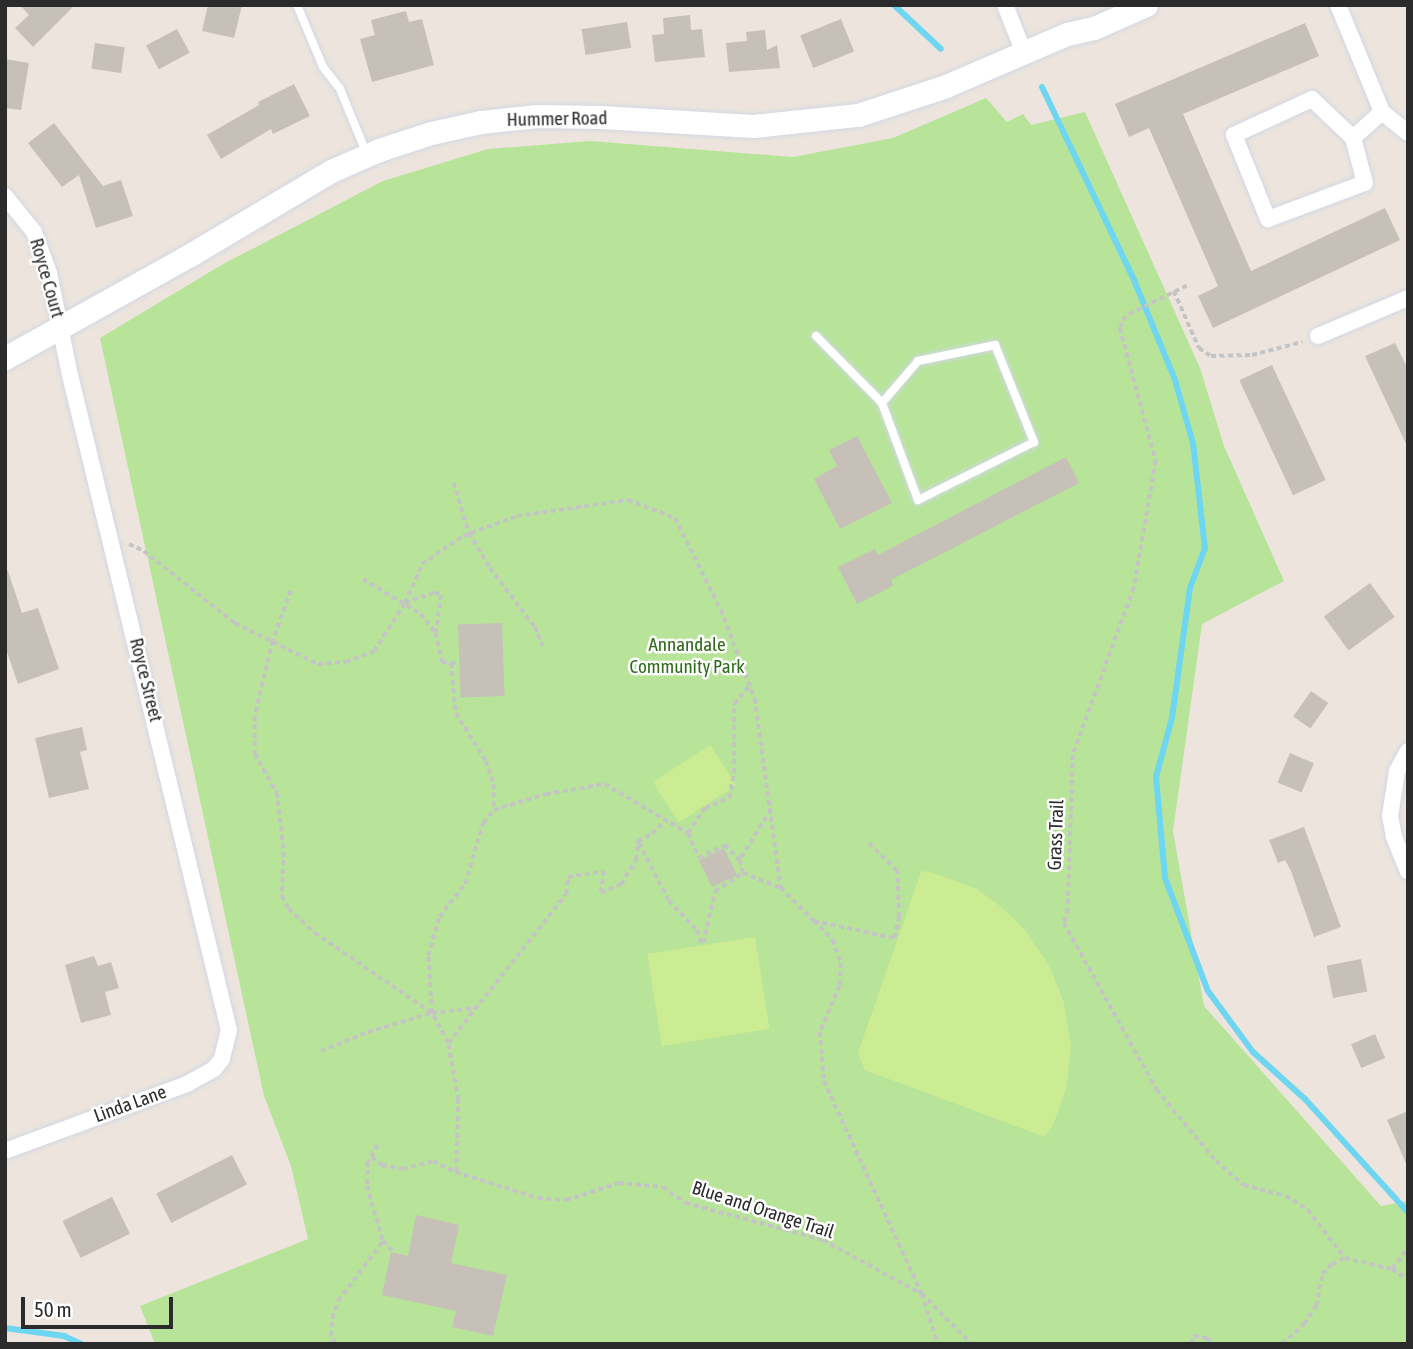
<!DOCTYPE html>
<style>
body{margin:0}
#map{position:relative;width:1413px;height:1349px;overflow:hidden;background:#ede5dd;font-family:"Asap Condensed",sans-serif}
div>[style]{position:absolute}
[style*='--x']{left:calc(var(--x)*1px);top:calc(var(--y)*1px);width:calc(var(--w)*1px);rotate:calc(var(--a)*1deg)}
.green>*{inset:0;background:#b7e499}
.pitch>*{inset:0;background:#ccec94;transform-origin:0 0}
.stream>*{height:6px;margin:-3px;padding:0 3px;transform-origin:3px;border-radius:3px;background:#6fd6f1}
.building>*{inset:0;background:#c6c0b9;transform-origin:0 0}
.path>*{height:3.5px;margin-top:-1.75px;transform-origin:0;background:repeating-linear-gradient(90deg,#c4c4c4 0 5px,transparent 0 8.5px)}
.roads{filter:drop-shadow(0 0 2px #d2d7e4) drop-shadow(0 0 2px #d2d7e4)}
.lane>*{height:8px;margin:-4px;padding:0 4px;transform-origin:4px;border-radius:4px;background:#fff}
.street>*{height:16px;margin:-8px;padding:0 8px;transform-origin:8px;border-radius:8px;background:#fff}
.secondary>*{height:23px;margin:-11.5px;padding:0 11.5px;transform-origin:11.5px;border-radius:11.5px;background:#fff}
span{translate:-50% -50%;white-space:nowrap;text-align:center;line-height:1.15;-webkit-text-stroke:5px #fff;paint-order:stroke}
.street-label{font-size:19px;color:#2b2b2b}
.park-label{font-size:19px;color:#2f6a19}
.frame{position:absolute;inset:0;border:7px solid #2b2b2b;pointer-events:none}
.scale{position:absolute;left:21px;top:1297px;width:152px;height:32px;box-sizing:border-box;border:4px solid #2b2b2b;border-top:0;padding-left:9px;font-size:21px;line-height:24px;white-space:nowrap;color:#2b2b2b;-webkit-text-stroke:5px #fff;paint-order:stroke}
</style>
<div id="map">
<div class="green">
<div style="clip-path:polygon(986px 98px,1007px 122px,1023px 114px,1031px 125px,1085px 112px,1200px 368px,1224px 446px,1284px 581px,1202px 624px,1173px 831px,1204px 1006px,1381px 1206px,1408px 1201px,1408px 1344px,155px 1344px,140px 1306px,308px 1239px,291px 1166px,264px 1096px,100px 338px,223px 264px,383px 181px,488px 149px,590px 141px,793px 157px,893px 138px)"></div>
</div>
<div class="pitch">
<div style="left:710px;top:745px;width:48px;height:68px;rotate:57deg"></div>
<div style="clip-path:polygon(928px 871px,977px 889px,1000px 906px,1025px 930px,1049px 965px,1064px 1003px,1071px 1046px,1067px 1085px,1054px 1123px,1045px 1137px,865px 1070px,858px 1053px,921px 872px)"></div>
<div style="left:755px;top:937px;width:93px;height:109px;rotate:81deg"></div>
</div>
<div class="stream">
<div style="--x:894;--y:5;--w:64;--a:43.1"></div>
<div style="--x:1042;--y:87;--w:214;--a:64.5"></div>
<div style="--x:1134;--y:280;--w:108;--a:67.7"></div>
<div style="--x:1175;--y:380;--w:66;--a:74.1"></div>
<div style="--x:1193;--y:443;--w:106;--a:83.5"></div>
<div style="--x:1205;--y:548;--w:43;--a:110.6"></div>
<div style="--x:1190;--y:588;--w:131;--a:97.9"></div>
<div style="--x:1172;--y:718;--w:61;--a:105.2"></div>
<div style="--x:1156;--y:777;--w:101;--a:84.9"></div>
<div style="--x:1165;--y:878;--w:121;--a:69.2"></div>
<div style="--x:1208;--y:991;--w:76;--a:53.6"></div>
<div style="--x:1253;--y:1052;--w:70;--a:42.1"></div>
<div style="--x:1305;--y:1099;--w:153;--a:47.7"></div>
<div style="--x:5;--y:1328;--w:60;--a:7.7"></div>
<div style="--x:64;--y:1336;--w:19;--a:25"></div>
</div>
<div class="building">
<div style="clip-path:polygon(20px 5px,75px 5px,33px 47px,15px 28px,29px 15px)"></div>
<div style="clip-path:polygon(208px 5px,242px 5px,234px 38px,202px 31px)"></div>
<div style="clip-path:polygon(406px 11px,409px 22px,422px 19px,434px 65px,372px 82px,360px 39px,375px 35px,371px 20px)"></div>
<div style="clip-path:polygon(690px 15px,691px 30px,702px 29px,705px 57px,655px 62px,652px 35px,664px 34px,663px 18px)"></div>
<div style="left:841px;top:19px;width:35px;height:44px;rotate:68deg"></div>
<div style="left:627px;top:22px;width:26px;height:46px;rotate:81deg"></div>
<div style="clip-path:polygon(1305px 23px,1319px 56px,1183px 114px,1251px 271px,1385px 208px,1400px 240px,1213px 328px,1198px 296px,1218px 286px,1149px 128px,1129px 137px,1115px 104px)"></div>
<div style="left:177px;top:29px;width:27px;height:35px;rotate:62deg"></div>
<div style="clip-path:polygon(765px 30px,767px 50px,777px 45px,780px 68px,729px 72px,726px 43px,747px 41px,746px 32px)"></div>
<div style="left:95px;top:43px;width:30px;height:26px;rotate:8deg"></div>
<div style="clip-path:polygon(5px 59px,29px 63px,21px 110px,5px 108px)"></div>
<div style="clip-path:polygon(294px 84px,310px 116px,273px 134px,271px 129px,221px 159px,207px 135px,259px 105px,258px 102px)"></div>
<div style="clip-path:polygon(54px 123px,103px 186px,121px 180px,133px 216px,96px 228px,79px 175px,62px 187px,28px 143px)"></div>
<div style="clip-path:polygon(1395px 343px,1408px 369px,1408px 448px,1365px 356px)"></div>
<div style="left:1272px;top:365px;width:127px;height:36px;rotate:65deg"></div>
<div style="clip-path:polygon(857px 436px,892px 503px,840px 529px,814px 479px,837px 466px,829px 450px)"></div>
<div style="clip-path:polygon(1066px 457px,1079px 483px,891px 580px,893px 586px,857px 604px,838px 567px,875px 549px,878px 555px)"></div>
<div style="clip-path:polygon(8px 571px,22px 613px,38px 608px,59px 669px,18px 684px,5px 646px,5px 572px)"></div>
<div style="left:1370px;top:583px;width:42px;height:57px;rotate:54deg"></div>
<div style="left:502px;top:623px;width:73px;height:44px;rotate:88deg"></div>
<div style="left:1311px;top:691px;width:21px;height:31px;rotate:35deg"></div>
<div style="clip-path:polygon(82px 727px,87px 750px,80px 752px,89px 789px,49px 798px,35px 738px)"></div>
<div style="left:1290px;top:753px;width:26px;height:32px;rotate:23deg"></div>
<div style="clip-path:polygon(1304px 827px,1341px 927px,1314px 937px,1291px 871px,1285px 860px,1278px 863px,1269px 840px)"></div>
<div style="left:724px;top:848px;width:30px;height:28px;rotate:64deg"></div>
<div style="clip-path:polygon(94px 956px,98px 966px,111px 962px,119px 988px,105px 992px,111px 1015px,81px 1023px,65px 965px)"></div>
<div style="left:1361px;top:959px;width:33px;height:35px;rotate:79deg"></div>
<div style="left:1375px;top:1034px;width:26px;height:26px;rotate:67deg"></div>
<div style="clip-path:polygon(1408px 1111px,1408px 1168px,1387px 1120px)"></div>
<div style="left:232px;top:1155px;width:33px;height:85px;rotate:63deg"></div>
<div style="left:112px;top:1197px;width:41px;height:55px;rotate:64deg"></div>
<div style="clip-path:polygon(416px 1215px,459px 1225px,451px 1263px,507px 1275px,493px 1336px,452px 1327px,456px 1311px,382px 1295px,391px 1252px,408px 1256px)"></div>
</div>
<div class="path">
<div style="--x:1187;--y:286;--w:68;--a:153.8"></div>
<div style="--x:1126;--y:316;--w:13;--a:117"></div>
<div style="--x:1120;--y:328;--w:138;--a:74.9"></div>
<div style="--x:1156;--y:461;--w:129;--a:99.8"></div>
<div style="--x:1134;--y:588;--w:178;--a:110.1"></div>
<div style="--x:1073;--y:755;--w:154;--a:91.9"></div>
<div style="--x:1068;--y:909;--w:15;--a:106"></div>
<div style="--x:1064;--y:923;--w:191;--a:60.9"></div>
<div style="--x:1157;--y:1090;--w:92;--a:50.3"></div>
<div style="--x:1216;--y:1161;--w:37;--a:41"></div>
<div style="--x:1244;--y:1185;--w:43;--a:14.7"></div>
<div style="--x:1286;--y:1196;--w:26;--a:32"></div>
<div style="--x:1308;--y:1210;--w:61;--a:52.4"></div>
<div style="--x:1174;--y:291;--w:62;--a:66.3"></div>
<div style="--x:1199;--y:348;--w:14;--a:34"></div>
<div style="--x:1211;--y:356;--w:41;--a:-1.4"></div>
<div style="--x:1252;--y:355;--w:52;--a:-14.6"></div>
<div style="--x:454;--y:483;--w:52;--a:73.3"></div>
<div style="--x:469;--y:533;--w:41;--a:59"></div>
<div style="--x:490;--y:568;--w:74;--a:52.7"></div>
<div style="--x:535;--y:627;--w:21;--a:67"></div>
<div style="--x:129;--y:544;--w:17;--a:25"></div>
<div style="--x:144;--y:551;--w:116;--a:38.4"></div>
<div style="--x:235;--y:623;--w:93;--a:26.3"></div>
<div style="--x:318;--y:664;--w:28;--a:-4"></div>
<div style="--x:346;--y:662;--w:30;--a:-21"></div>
<div style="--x:374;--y:651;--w:57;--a:-57.1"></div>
<div style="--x:405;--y:603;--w:43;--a:-66.4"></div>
<div style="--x:422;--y:564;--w:50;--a:-34.3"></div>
<div style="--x:463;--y:536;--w:58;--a:-20.3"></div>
<div style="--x:517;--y:516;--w:112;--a:-8.2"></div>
<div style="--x:628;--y:500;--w:50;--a:21"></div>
<div style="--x:675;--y:518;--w:103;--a:63.4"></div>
<div style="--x:721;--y:610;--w:95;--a:69.1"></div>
<div style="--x:755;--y:699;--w:191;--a:82.2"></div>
<div style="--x:363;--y:579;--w:68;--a:31.1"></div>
<div style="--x:421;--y:614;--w:24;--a:52"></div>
<div style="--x:436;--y:633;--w:30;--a:78"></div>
<div style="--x:442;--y:662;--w:17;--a:7"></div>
<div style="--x:291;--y:591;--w:53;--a:109.8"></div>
<div style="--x:273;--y:641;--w:77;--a:103.5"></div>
<div style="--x:255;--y:716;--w:38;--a:90"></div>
<div style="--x:255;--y:754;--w:45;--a:60.6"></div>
<div style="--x:277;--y:793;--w:59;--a:83.2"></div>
<div style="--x:284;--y:852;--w:44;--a:92.6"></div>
<div style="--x:282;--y:896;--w:15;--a:62"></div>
<div style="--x:289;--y:909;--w:35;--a:43"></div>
<div style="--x:315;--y:933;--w:142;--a:34.4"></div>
<div style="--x:405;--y:603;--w:32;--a:-20"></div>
<div style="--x:435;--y:592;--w:7;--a:27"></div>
<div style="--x:441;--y:595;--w:38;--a:97"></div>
<div style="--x:451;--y:663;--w:50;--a:84.3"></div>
<div style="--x:456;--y:713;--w:57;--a:58"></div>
<div style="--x:486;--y:761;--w:24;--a:71"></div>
<div style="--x:494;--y:784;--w:26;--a:90"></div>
<div style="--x:771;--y:810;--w:59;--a:121.8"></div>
<div style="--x:740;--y:860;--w:13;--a:77"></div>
<div style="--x:743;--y:873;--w:41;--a:21.5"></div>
<div style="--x:781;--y:888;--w:47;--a:45"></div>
<div style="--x:814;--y:921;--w:82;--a:12"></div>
<div style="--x:894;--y:938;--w:22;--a:-77"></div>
<div style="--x:899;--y:917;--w:46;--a:-92.5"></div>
<div style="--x:897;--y:871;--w:42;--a:-136"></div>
<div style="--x:688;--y:833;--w:30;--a:-56"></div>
<div style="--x:705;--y:808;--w:26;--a:-23"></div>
<div style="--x:729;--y:798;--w:25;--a:-79"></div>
<div style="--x:734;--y:773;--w:69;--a:-90"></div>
<div style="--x:734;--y:704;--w:26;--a:-50"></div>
<div style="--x:638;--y:841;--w:16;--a:-27"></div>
<div style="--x:652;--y:834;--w:20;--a:-45"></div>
<div style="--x:639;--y:843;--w:65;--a:62.7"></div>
<div style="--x:669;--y:901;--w:40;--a:46"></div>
<div style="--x:697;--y:930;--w:16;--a:72"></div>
<div style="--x:814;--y:921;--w:27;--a:45"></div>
<div style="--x:833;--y:940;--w:24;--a:71"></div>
<div style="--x:841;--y:963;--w:23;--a:92"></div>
<div style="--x:840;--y:986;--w:50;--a:113.5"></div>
<div style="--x:820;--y:1032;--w:49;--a:85.3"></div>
<div style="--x:824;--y:1081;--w:234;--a:65.3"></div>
<div style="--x:922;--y:1294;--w:71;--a:45"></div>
<div style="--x:703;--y:943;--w:53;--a:-77"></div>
<div style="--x:715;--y:891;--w:33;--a:-33"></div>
<div style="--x:448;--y:1043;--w:190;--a:-51.6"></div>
<div style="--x:566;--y:894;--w:17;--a:-83"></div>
<div style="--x:568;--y:877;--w:36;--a:-9"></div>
<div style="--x:604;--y:871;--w:22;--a:98"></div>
<div style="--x:601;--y:893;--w:22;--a:-24"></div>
<div style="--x:621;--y:884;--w:28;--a:-58"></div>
<div style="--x:636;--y:860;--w:19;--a:-84"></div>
<div style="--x:321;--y:1051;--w:51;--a:-22"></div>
<div style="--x:368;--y:1032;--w:67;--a:-16.5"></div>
<div style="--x:432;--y:1013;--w:43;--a:-6.6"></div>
<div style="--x:378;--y:1145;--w:20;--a:120"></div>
<div style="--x:368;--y:1162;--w:24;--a:92"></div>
<div style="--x:367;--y:1186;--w:57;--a:73.8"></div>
<div style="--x:383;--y:1241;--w:14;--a:45"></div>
<div style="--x:372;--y:1157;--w:13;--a:39"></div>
<div style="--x:382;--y:1165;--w:21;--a:11"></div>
<div style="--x:403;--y:1169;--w:31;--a:-15"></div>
<div style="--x:433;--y:1161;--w:25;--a:26"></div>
<div style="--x:456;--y:1172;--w:86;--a:17.6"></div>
<div style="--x:538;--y:1198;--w:28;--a:4"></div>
<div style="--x:566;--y:1200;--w:56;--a:-17.8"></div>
<div style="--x:619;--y:1183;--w:44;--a:5.2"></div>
<div style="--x:663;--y:1187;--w:28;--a:35"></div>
<div style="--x:686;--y:1203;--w:142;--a:15.1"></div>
<div style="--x:823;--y:1240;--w:113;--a:28.6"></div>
<div style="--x:922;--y:1294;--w:52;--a:72.3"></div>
<div style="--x:456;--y:1172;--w:72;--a:-88.4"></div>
<div style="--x:458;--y:1100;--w:58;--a:-100"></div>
<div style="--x:448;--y:1043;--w:34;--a:-118"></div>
<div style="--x:432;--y:1013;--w:57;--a:-94"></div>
<div style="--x:428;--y:956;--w:41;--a:-74.2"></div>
<div style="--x:439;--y:917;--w:42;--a:-51.8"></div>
<div style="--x:465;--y:884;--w:64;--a:-73.6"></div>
<div style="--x:483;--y:823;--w:17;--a:-50"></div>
<div style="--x:494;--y:810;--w:54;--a:-17.1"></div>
<div style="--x:546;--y:794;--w:60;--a:-9.6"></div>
<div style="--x:605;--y:784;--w:96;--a:30.6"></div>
<div style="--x:688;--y:833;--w:27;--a:66"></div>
<div style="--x:699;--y:858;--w:29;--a:-27"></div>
<div style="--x:725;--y:845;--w:21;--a:45"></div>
<div style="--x:1392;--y:1269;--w:26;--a:-53"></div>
<div style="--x:335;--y:1344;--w:9;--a:-117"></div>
<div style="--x:331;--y:1336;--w:18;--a:-87"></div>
<div style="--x:332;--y:1318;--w:18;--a:-71"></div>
<div style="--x:338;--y:1301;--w:75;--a:-53.1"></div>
<div style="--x:1191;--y:1344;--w:9;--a:-69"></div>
<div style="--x:1194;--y:1336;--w:13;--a:9"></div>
<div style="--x:1207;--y:1338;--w:9;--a:41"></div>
<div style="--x:1282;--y:1344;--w:30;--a:-42"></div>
<div style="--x:1304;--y:1324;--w:22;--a:-56"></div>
<div style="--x:1316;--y:1306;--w:33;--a:-79"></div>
<div style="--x:1322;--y:1274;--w:14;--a:-45"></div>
<div style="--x:1332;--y:1264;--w:14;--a:-25"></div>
<div style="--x:1345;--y:1258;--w:48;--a:13.2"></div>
<div style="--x:1392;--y:1269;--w:19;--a:32"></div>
</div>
<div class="roads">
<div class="lane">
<div style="--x:297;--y:5;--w:67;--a:67.2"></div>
<div style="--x:323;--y:67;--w:28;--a:52"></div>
<div style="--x:340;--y:89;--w:68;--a:67.6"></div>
<div style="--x:816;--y:336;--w:94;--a:45.4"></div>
<div style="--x:882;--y:403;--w:55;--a:-49.4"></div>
<div style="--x:918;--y:361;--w:79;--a:-11.7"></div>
<div style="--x:995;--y:345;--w:105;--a:68.1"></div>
<div style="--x:1034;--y:442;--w:130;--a:153.4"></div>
<div style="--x:918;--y:500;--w:103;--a:-110.4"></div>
</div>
<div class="street">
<div style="--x:1005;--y:5;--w:52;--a:68.4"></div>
<div style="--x:1338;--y:5;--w:116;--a:67.6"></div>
<div style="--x:1382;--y:112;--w:33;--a:39"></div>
<div style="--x:1353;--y:138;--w:57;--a:-136.4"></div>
<div style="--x:1312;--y:99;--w:86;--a:155.2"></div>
<div style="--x:1234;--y:135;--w:91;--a:68"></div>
<div style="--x:1268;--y:219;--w:103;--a:-20.4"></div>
<div style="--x:1365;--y:183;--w:47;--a:-104.9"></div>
<div style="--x:1353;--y:138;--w:39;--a:-42"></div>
<div style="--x:5;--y:196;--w:46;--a:51.1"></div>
<div style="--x:34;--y:232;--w:44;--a:69.9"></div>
<div style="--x:49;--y:273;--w:104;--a:78.4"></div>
<div style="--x:70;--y:375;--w:674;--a:76.36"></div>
<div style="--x:229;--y:1030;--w:30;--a:104"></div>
<div style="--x:222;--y:1059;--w:13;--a:129"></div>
<div style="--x:214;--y:1069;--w:31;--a:151"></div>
<div style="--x:187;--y:1084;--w:194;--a:159.8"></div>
<div style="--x:1318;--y:336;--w:98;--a:-22.9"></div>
<div style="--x:1408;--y:751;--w:23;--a:119"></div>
<div style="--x:1397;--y:771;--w:46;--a:98.8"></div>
<div style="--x:1390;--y:816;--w:21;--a:79"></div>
<div style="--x:1394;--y:837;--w:37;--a:68"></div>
</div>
<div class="secondary">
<div style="--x:5;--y:358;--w:212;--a:-29.1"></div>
<div style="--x:190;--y:255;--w:164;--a:-30.8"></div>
<div style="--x:331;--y:171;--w:52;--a:-23.6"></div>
<div style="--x:379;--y:150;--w:55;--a:-18.1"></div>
<div style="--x:431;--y:133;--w:51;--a:-12.4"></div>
<div style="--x:481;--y:122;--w:56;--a:-6.1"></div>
<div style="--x:537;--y:116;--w:64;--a:0.9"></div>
<div style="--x:601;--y:117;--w:152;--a:3.4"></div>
<div style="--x:753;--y:126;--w:106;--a:-6"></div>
<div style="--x:858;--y:115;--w:93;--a:-18.2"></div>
<div style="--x:946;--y:86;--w:132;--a:-23.3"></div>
<div style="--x:1067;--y:34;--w:28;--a:-13"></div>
<div style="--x:1094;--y:28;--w:57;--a:-23.9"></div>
</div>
</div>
<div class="street-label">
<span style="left:557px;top:119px;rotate:-1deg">Hummer Road</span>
<span style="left:47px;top:278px;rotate:74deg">Royce Court</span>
<span style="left:146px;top:680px;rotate:76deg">Royce Street</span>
<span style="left:1056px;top:835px;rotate:-88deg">Grass Trail</span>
<span style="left:130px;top:1104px;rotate:-20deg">Linda Lane</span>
<span style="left:763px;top:1210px;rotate:18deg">Blue and Orange Trail</span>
</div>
<div class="park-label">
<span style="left:687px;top:656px">Annandale<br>Community Park</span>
</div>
<div class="frame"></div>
<div class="scale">50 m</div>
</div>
